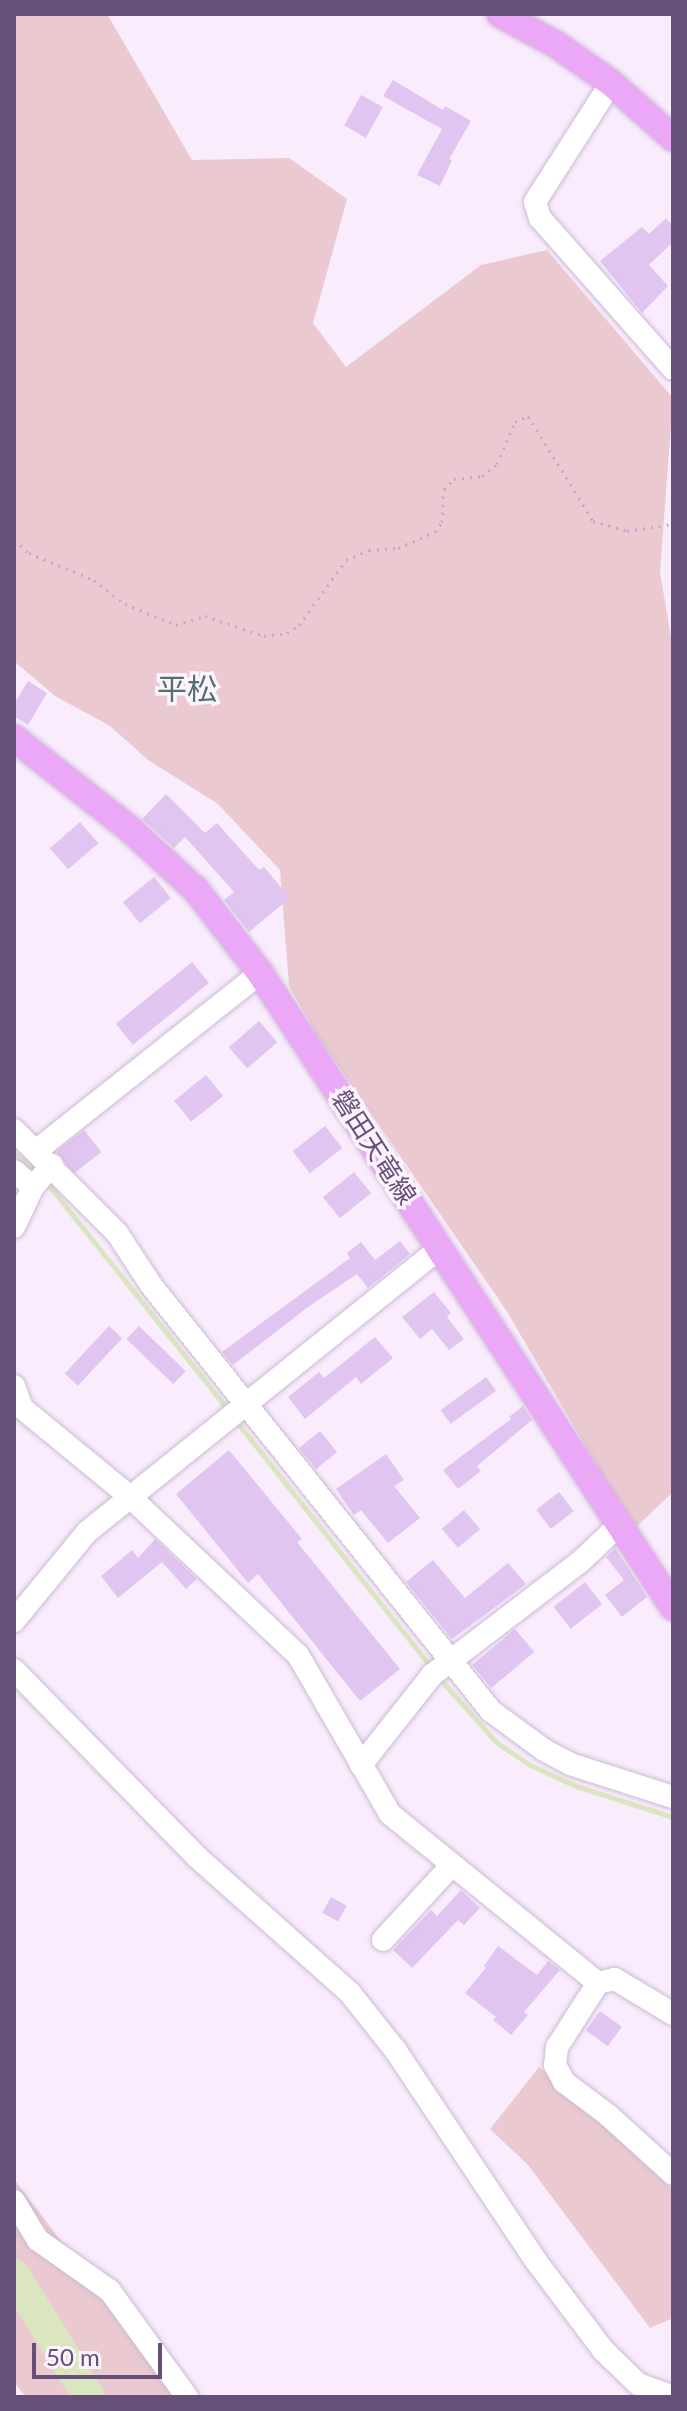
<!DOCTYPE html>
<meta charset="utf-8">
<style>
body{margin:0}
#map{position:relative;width:687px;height:2411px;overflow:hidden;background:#f9ecfc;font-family:Lato,"Noto Sans JP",sans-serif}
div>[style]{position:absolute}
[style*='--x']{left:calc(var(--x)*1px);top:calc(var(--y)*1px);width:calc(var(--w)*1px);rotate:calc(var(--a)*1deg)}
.green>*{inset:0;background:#eacad0}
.stream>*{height:5px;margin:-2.5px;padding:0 2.5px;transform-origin:2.5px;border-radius:2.5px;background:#d9e6c0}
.river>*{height:32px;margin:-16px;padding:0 16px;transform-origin:16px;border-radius:16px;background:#d9e6c0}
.building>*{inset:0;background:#e0c5f1;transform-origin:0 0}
.path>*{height:3px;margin-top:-1.5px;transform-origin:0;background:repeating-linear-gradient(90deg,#c3a7d7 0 2px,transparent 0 8px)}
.roads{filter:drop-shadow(0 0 2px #ccb9d6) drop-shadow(0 0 2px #ccb9d6)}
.minor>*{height:22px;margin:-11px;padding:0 11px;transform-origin:11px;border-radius:11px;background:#fff}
.major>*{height:26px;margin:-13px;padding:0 13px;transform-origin:13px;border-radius:13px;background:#eba8f7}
span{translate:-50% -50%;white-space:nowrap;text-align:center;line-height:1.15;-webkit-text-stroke:7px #fcf3fe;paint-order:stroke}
.street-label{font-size:26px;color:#664f78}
.quarter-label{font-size:30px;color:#51716d}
.frame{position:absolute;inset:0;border:16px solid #664f78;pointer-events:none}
.scale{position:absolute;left:32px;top:2343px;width:130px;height:36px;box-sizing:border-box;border:4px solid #664f78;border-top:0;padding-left:10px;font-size:24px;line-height:28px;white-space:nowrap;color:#664f78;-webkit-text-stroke:6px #fcf3fe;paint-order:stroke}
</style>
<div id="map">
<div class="green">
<div style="clip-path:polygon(14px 14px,107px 14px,192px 160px,289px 158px,347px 199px,313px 323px,346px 367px,481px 265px,547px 250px,673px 398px,660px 572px,673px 649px,673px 1492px,634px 1529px,506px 1310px,315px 1032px,289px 986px,280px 870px,218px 804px,148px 760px,110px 726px,55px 696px,14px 661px)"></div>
<div style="clip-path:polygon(539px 2067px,673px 2190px,673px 2318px,650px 2328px,528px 2165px,490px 2129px)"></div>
<div style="clip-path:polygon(14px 2179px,179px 2397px,26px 2397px,14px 2382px)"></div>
</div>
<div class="stream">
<div style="--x:14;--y:1153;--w:31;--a:38"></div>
<div style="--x:47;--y:1183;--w:290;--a:51.4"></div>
<div style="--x:236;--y:1421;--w:314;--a:51.6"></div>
<div style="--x:439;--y:1678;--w:86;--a:48.3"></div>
<div style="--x:496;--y:1742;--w:41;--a:34.1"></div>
<div style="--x:530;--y:1765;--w:51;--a:24.5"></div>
<div style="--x:576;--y:1786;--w:102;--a:17.7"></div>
</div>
<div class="river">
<div style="--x:14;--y:2275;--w:143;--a:58.4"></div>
</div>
<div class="building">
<div style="clip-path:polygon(393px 80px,443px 110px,445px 106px,471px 121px,449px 159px,452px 160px,440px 186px,417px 175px,442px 129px,383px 96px)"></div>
<div style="left:361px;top:95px;width:25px;height:35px;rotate:29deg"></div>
<div style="clip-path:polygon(666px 218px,673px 226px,673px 242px,649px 265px,668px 286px,642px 313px,600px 261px,642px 227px,649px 234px)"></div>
<div style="clip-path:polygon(28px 681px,47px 693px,28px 725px,14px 716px,14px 704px)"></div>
<div style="clip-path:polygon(166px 794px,205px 833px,217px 823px,259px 870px,264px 867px,290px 898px,249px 932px,224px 900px,234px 892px,185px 837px,174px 848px,142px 819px)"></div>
<div style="left:80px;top:822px;width:28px;height:40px;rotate:49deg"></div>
<div style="left:154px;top:877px;width:27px;height:40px;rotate:51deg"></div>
<div style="left:192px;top:962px;width:27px;height:98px;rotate:51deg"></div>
<div style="left:259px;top:1021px;width:28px;height:40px;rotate:49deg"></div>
<div style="left:206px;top:1075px;width:27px;height:41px;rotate:51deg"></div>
<div style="left:325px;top:1126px;width:28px;height:41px;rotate:52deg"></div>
<div style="left:84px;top:1130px;width:28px;height:35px;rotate:52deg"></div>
<div style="left:354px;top:1172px;width:27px;height:40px;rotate:51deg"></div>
<div style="clip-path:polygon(400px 1241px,410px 1254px,368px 1288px,357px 1274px,308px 1307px,233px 1365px,222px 1352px,350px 1258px,347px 1253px,361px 1242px,375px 1260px)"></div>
<div style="clip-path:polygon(434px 1292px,451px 1313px,447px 1317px,464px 1339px,449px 1350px,432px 1329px,420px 1339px,402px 1317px)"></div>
<div style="left:109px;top:1326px;width:18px;height:65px;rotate:43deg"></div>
<div style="left:139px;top:1326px;width:65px;height:18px;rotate:44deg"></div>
<div style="clip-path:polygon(375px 1337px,393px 1358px,361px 1384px,356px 1377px,305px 1419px,288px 1397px,319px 1372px,324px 1378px)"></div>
<div style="left:486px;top:1377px;width:17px;height:56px;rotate:54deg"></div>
<div style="clip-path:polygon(523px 1406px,532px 1420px,477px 1466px,481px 1471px,458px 1489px,443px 1470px,511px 1419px,509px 1417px)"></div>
<div style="left:320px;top:1431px;width:27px;height:27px;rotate:51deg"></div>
<div style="clip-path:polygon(229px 1450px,302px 1539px,297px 1542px,400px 1669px,360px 1701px,258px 1574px,248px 1583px,176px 1494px)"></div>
<div style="clip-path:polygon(386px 1454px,404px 1480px,394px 1486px,420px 1518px,388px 1543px,361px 1510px,354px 1515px,336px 1489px)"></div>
<div style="left:559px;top:1492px;width:24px;height:29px;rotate:52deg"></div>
<div style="left:464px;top:1510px;width:25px;height:29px;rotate:50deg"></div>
<div style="clip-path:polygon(155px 1539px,197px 1579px,186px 1589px,162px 1562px,118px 1598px,101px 1576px,132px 1550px,138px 1558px)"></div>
<div style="clip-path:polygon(615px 1548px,647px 1597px,622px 1617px,605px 1595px,624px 1580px,606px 1557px)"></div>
<div style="clip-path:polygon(433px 1560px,465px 1598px,508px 1563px,526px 1584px,452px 1639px,406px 1582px)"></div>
<div style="left:585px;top:1582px;width:28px;height:40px;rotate:52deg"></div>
<div style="left:515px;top:1629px;width:30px;height:56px;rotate:50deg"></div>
<div style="clip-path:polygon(461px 1890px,480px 1908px,464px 1925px,458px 1920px,412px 1968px,393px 1950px,431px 1910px,437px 1916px)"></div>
<div style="left:331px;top:1897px;width:18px;height:18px;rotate:29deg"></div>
<div style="clip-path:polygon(498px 1946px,537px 1975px,548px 1961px,560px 1970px,524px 2012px,528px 2015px,511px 2035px,493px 2020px,496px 2017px,465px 1993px,486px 1968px,484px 1966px)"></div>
<div style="left:600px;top:2011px;width:27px;height:24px;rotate:36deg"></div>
</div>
<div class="path">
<div style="--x:14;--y:540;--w:20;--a:41"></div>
<div style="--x:29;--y:553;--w:70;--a:22.6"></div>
<div style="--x:94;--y:580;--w:39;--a:38"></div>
<div style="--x:125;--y:604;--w:55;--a:22.4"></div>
<div style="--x:176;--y:625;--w:30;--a:-17"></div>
<div style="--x:205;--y:616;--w:62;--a:18.7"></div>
<div style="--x:264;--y:636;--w:23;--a:-7"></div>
<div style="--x:287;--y:633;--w:14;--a:-34"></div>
<div style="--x:299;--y:625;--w:80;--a:-54.1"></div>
<div style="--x:346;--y:560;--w:25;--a:-23"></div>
<div style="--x:369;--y:550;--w:29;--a:-4"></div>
<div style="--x:398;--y:548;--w:40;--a:-23.4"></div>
<div style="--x:435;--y:532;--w:12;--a:-55"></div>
<div style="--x:442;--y:522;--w:33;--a:-87"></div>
<div style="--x:444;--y:489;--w:14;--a:-45"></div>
<div style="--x:454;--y:479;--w:28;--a:-6"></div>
<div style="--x:482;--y:476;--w:19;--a:-39"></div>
<div style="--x:497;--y:464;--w:46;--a:-66.8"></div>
<div style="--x:515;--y:422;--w:14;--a:-25"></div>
<div style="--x:528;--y:416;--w:123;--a:58.2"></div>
<div style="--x:593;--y:521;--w:35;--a:16"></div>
<div style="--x:627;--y:531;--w:47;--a:-8.7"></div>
</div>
<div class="roads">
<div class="minor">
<div style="--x:611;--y:83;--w:141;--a:122.6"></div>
<div style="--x:535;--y:202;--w:17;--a:73"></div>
<div style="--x:540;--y:218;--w:201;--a:48.6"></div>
<div style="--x:14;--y:1130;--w:146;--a:45"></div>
<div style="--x:117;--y:1233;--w:62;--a:56.8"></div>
<div style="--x:151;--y:1285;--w:545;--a:51.41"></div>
<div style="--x:491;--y:1711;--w:66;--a:36.3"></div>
<div style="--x:544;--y:1750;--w:30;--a:28"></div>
<div style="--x:570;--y:1764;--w:108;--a:17.8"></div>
<div style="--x:37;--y:1150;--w:285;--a:-38.4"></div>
<div style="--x:14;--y:1171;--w:25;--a:40"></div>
<div style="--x:14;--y:1227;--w:44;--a:-64.6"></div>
<div style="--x:33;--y:1187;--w:29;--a:-49"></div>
<div style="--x:14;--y:1386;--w:23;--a:70"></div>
<div style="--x:22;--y:1408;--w:139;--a:39.4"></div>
<div style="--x:129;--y:1496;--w:232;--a:43.3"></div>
<div style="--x:298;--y:1655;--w:184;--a:59.9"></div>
<div style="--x:390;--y:1814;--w:268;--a:39.1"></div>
<div style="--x:14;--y:1621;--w:115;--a:-50.6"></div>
<div style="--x:87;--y:1532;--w:453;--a:-38.8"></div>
<div style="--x:14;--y:1670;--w:262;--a:45.6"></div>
<div style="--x:197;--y:1857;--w:205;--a:41.6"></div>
<div style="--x:350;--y:1993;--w:74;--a:51.6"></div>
<div style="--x:396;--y:2051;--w:252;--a:56.3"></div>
<div style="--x:536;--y:2261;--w:111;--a:53"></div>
<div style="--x:603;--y:2350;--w:49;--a:44.2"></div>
<div style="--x:638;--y:2384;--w:37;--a:20"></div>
<div style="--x:361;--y:1765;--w:115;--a:-51.7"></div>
<div style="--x:432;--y:1675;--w:186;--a:-37.4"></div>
<div style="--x:580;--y:1562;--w:55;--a:-43.5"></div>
<div style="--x:383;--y:1940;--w:102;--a:-47.4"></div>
<div style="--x:673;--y:2014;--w:68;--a:-148.9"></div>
<div style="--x:615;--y:1979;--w:17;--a:167"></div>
<div style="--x:598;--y:1983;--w:76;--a:122.6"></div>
<div style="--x:557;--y:2047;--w:18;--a:96"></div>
<div style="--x:555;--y:2065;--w:19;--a:62"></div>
<div style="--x:564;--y:2082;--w:55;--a:36.9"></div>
<div style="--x:608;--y:2115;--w:88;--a:42.2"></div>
<div style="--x:14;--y:2201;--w:46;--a:58.4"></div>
<div style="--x:38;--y:2240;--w:88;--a:35.3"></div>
<div style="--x:110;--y:2291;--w:131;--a:54"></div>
</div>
<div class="major">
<div style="--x:500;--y:14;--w:65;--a:28.5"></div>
<div style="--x:557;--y:45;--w:66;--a:35.1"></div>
<div style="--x:611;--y:83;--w:83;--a:41.6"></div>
<div style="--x:14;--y:738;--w:150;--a:38.2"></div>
<div style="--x:132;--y:831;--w:87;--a:42.7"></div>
<div style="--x:196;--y:890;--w:105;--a:52.4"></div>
<div style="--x:260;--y:973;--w:757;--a:56.92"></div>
</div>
</div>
<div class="street-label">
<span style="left:374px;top:1147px;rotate:57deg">磐田天竜線</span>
</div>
<div class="quarter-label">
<span style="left:187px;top:688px">平松</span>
</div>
<div class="frame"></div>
<div class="scale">50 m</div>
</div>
